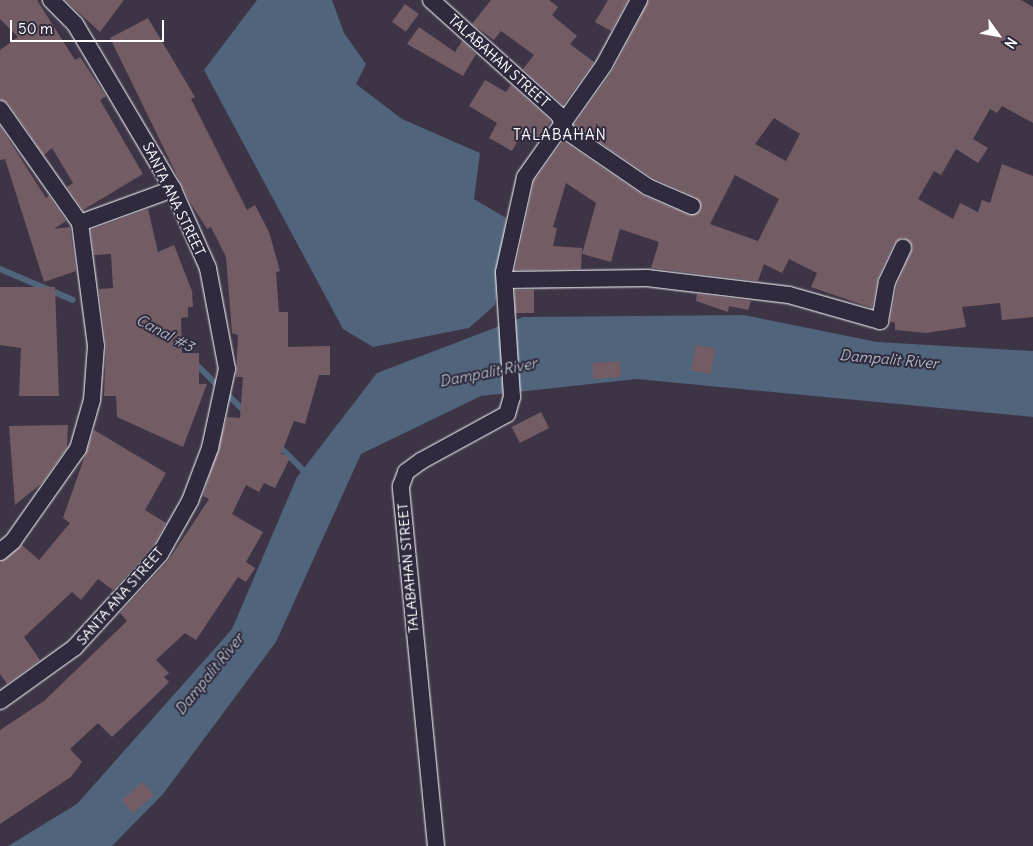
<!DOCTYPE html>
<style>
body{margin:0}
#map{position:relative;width:1033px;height:846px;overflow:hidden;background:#3d3445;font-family:Delius,sans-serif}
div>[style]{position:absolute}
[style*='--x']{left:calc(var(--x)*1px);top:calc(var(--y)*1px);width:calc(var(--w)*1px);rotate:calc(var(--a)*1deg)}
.water>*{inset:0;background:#50647b}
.stream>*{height:6px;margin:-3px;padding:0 3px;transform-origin:3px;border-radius:3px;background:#50647b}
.building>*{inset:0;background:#745c65;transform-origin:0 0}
.roads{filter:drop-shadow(0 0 1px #fff) drop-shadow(0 0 1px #fff)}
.minor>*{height:16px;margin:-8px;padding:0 8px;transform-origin:8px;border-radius:8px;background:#2f2a3d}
span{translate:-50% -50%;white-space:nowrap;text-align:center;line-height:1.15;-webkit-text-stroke:4px #2f2a3d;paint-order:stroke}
.street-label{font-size:14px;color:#fff}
.neighbourhood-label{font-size:15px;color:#fff;letter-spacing:1px}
.water-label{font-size:15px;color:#b0b9c4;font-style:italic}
.north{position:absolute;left:973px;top:10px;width:50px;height:50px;-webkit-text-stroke:4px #2f2a3d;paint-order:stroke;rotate:122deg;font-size:14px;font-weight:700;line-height:20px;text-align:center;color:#fff}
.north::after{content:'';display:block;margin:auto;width:18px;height:22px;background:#fff;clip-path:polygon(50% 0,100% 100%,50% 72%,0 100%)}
.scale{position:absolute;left:10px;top:20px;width:154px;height:22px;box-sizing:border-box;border:2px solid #fff;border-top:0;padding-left:6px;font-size:15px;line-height:18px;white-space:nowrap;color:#fff;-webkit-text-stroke:4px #2f2a3d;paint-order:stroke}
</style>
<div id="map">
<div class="water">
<div style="clip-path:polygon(257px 0,332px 0,344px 33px,366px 64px,356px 84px,402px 119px,480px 153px,474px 199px,506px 218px,495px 305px,469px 328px,373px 347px,343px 329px,204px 70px)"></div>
<div style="clip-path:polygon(744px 315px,877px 342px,1033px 351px,1033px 417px,637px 379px,481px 396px,361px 454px,276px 642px,163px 794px,112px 846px,8px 846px,77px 804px,232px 629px,297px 477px,377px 373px,523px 317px)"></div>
</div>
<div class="stream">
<div style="--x:0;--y:269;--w:79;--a:23"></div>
<div style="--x:194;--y:362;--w:33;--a:45"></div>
<div style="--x:227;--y:394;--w:25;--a:45"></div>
<div style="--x:277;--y:444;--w:45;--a:45"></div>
</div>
<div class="building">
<div style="clip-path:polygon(0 0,37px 0,75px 60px,80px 57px,106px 96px,100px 100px,143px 174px,83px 210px,67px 187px,73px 183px,52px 148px,44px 155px,8px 103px,0 99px,0 50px,18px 37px,0 19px)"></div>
<div style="clip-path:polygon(65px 0,124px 0,100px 32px)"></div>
<div style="clip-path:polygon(491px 0,549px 0,558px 7px,552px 15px,577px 36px,570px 44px,594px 62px,563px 105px,523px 69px,534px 55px,501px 31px,494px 40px,472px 24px)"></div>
<div style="clip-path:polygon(608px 0,628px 0,611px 31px,595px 22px)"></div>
<div style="clip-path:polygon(evenodd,649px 0,1021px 0,1033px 7px,1033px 123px,1002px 106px,997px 113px,990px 109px,973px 139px,988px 148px,978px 163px,956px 149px,941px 175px,934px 171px,918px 199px,953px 219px,960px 203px,978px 212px,982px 200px,990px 203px,1002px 164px,1033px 176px,1033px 317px,1002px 320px,1000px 303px,962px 307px,966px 327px,926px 333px,895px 330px,895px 323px,890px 321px,897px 285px,913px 247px,903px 237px,894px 243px,878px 278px,872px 308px,811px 287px,817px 273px,789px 259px,782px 273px,764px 264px,758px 281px,651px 268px,659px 242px,620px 229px,611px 262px,582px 254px,596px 203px,566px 183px,553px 227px,557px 228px,553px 246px,582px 248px,581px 269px,515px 270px,534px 181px,563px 141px,644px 196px,689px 215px,701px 210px,696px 197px,653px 178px,574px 125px,613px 70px,649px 0,774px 118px,800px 134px,786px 161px,755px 144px,774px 118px,649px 0,735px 175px,779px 199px,758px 241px,710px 224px,735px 175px)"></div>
<div style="left:405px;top:4px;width:17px;height:22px;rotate:36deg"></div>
<div style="clip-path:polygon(148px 18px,195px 97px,191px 99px,247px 210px,255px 205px,269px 232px,280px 271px,276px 272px,279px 312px,288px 312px,288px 347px,330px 346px,330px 375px,319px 375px,305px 424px,294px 421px,281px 454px,290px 458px,275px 488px,264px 483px,259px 492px,246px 485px,232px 514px,263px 532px,246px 562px,255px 568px,246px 582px,238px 577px,196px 640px,185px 633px,156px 660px,169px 673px,164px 677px,169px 682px,152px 699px,112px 737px,98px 723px,70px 749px,82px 762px,71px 777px,0 824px,0 730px,44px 701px,127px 621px,120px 613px,168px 561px,209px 499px,203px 496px,227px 417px,240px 418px,243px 377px,236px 377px,238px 335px,232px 333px,226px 257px,211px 227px,207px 229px,190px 202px,110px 38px)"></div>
<div style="clip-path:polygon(419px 27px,455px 52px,462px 41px,476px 54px,463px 76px,407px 44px)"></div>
<div style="clip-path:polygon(485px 80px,506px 92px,511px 85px,551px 121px,537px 143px,523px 131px,512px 151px,489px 138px,497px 123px,469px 106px)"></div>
<div style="clip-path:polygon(0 126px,46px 198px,49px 196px,66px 221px,54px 229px,70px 227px,76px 271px,44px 282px,5px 159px,0 160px)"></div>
<div style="clip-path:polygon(148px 209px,158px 252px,174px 245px,192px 291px,193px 307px,188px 307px,188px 317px,181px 318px,182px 353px,199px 353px,199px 384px,207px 384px,183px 447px,117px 417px,116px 396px,104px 396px,106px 345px,99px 289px,113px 288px,111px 254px,94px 255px,91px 230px)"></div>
<div style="clip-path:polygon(0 287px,55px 287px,59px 396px,19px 396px,21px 348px,0 345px)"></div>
<div style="left:515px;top:290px;width:19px;height:23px"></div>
<div style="clip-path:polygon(697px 294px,751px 301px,748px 310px,729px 306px,728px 312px,696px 301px)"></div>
<div style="left:696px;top:345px;width:20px;height:26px;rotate:11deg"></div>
<div style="left:620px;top:361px;width:16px;height:28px;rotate:86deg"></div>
<div style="left:541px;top:412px;width:18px;height:33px;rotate:63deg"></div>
<div style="clip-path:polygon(68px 425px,67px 448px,42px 483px,15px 505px,9px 426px)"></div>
<div style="clip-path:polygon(94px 430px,166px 473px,145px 510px,166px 523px,152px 548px,113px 590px,98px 579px,81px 600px,72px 592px,24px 637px,40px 660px,7px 684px,0 674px,0 562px,22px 545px,39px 560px,70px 523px,63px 518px)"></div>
<div style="left:143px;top:782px;width:17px;height:28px;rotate:50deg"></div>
</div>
<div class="roads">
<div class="minor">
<div style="--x:431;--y:0;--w:172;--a:41.9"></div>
<div style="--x:559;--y:115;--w:17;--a:66"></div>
<div style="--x:566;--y:131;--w:99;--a:34.3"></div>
<div style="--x:648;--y:187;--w:48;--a:23.4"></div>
<div style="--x:0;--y:109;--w:139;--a:54.9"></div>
<div style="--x:505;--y:280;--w:142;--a:-0.8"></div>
<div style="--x:647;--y:278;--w:143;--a:6.8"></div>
<div style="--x:789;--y:295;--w:95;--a:15.9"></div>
<div style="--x:880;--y:321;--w:40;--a:-80"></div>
<div style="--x:887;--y:282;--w:38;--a:-65"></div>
<div style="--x:0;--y:552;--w:17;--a:-40"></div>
<div style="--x:13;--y:541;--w:113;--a:-54.8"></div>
<div style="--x:78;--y:449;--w:51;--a:-74.1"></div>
<div style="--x:92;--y:400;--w:54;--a:-85.8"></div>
<div style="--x:96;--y:346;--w:124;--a:-97.4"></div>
<div style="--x:80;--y:223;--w:99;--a:-20.1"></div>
<div style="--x:0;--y:701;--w:91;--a:-35.6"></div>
<div style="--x:74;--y:648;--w:127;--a:-47.5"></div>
<div style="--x:160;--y:554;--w:61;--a:-60.5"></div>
<div style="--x:190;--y:501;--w:57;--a:-69.3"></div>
<div style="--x:210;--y:448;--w:81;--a:-77.9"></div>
<div style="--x:227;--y:369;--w:103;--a:-100.7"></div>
<div style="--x:208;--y:268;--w:86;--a:-113.9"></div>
<div style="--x:173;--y:189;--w:192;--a:-120.7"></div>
<div style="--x:75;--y:24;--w:34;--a:-135"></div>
<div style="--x:436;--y:846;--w:362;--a:-95.6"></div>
<div style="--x:401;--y:486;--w:15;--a:-70"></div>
<div style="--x:406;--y:472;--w:19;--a:-36"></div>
<div style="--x:421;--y:461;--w:98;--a:-28.7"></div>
<div style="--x:507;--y:414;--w:18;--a:-74"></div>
<div style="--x:512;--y:397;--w:125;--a:-93.7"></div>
<div style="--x:504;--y:272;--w:97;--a:-77.5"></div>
<div style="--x:525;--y:177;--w:137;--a:-54.8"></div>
<div style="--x:604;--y:65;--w:74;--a:-61.7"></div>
</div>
</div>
<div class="street-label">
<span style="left:499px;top:61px;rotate:42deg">TALABAHAN STREET</span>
<span style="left:174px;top:199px;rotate:64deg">SANTA ANA STREET</span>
<span style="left:408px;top:568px;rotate:-95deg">TALABAHAN STREET</span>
<span style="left:120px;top:596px;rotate:-49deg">SANTA ANA STREET</span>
</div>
<div class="neighbourhood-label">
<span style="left:560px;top:135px">TALABAHAN</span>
</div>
<div class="water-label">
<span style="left:165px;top:333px;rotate:28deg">Canal #3</span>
<span style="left:889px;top:359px;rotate:5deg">Dampalit River</span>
<span style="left:488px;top:372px;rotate:-11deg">Dampalit River</span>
<span style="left:209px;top:674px;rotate:-51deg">Dampalit River</span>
</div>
<div class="north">N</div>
<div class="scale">50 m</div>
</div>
